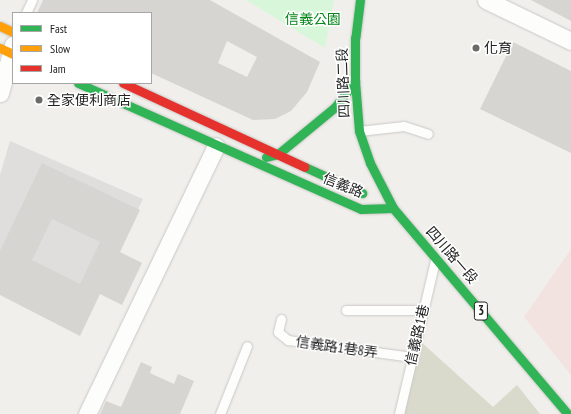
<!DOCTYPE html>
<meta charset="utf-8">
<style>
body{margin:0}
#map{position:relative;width:571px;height:414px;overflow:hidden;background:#f0efeb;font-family:"PT Sans Narrow","Noto Sans TC",sans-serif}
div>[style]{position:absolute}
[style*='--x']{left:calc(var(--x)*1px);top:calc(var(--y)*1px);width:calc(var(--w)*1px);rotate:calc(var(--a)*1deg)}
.residential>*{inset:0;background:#dfdedc}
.commercial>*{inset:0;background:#f2e3e0}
.construction>*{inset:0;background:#d9dacc}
.park>*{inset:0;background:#d8f7da}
.building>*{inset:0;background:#d7d5d2}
.roads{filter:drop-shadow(0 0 1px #c9c8c7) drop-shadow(0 0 1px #c9c8c7)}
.lane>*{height:9px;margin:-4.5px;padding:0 4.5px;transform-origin:4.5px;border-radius:4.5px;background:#fdfdfc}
.street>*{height:17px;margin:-8.5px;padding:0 8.5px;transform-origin:8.5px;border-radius:8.5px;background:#fdfdfc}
.fast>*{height:9px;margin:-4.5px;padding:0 4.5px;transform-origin:4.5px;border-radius:4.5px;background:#30b455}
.slow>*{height:9px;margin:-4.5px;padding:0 4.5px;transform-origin:4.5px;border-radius:4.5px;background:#ff9f0a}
.jam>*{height:9px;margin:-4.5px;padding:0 4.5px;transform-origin:4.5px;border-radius:4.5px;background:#e5322d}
.dots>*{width:11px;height:11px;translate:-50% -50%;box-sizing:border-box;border:2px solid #fff;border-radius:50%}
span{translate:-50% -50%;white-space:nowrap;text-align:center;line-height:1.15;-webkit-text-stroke:3px #fff;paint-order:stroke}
.shield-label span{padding:1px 3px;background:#fff;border:1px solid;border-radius:3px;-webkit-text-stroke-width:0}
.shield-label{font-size:13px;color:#222;font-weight:700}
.park-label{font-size:14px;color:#048719}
.poi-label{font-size:14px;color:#222}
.left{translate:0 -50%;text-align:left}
.street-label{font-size:14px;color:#222}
.legend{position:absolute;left:12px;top:12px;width:140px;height:72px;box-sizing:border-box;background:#fff;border:1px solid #a7a7a7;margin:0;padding:5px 7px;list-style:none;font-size:12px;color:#222}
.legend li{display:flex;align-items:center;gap:8px;height:20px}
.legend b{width:20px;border:1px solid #a7a7a7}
</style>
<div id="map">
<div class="residential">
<div style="clip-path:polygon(10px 141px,143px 199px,78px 332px,0 294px,0 175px)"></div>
</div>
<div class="commercial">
<div style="clip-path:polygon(571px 249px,571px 375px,524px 317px)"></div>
</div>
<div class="construction">
<div style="clip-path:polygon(420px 341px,493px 407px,517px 385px,540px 414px,403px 414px)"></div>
</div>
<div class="park">
<div style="clip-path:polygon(246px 0,334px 0,325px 48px)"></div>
</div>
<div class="building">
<div style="clip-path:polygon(evenodd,43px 0,210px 0,320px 62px,307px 92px,291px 111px,275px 119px,253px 120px,151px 73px,151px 13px,37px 13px,43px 0,227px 41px,257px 57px,247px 77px,218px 63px,227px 41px)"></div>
<div style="clip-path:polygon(531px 0,571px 0,571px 21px)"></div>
<div style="clip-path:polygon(513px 42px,571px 71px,571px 153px,480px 109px)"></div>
<div style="clip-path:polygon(evenodd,42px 163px,140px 210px,120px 252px,142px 263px,122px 305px,100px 294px,80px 336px,0 295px,0 251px,42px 163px,52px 219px,100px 242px,80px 284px,32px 260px,52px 219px)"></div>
<div style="clip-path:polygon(141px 362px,152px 367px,150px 373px,174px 384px,178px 374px,194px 381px,180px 414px,100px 414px,106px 401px,121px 407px)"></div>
</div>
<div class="roads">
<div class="lane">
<div style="--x:26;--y:13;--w:14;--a:-65"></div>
<div style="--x:359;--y:131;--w:45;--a:-6.3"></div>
<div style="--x:404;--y:126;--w:25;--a:18"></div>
<div style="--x:346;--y:310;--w:77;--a:0"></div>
<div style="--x:281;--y:319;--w:13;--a:103"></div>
<div style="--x:278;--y:332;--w:13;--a:39"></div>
<div style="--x:288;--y:340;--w:125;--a:7.8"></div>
<div style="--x:220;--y:414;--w:73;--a:-68.3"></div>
<div style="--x:399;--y:414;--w:158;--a:-76.8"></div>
</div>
<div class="street">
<div style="--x:486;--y:0;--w:94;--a:25.8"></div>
<div style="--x:0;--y:93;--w:50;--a:-74.8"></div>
<div style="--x:87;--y:414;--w:297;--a:-64.3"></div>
</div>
<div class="fast">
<div style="--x:360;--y:0;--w:38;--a:97"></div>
<div style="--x:355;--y:38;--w:43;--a:90"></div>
<div style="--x:355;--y:81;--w:50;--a:85.4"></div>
<div style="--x:359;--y:131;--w:34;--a:71"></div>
<div style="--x:370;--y:163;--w:51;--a:62.9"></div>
<div style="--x:393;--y:208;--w:270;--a:49.7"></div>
<div style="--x:78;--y:83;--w:310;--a:24"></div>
<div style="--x:361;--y:209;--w:32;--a:-2"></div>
<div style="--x:266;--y:157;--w:12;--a:-14"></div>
<div style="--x:278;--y:154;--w:74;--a:-39.5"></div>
<div style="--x:335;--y:107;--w:33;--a:-52"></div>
<div style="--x:305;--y:167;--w:63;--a:24.5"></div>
</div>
<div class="slow">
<div style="--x:0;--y:26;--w:14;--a:25"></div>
<div style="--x:0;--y:48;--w:14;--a:25"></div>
</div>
<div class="jam">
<div style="--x:123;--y:83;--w:200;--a:24.8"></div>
</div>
</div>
<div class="dots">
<div style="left:476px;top:48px;background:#6a6a68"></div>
<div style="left:39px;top:100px;background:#6a6a68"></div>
</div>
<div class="shield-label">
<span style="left:481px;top:311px">3</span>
</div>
<div class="park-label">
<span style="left:313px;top:19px">信義公園</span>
</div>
<div class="poi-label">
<span class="left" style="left:484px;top:48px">化育</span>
<span class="left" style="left:47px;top:100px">全家便利商店</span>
</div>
<div class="street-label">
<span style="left:343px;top:83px;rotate:-92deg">四川路二段</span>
<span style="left:343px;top:185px;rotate:22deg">信義路</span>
<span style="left:452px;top:255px;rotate:49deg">四川路一段</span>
<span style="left:417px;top:335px;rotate:-77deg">信義路1巷</span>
<span style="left:337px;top:347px;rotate:8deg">信義路1巷8弄</span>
</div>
<ul class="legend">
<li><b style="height:5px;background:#30b455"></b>Fast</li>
<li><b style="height:5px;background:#ff9f0a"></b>Slow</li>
<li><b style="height:5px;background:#e5322d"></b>Jam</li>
</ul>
</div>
